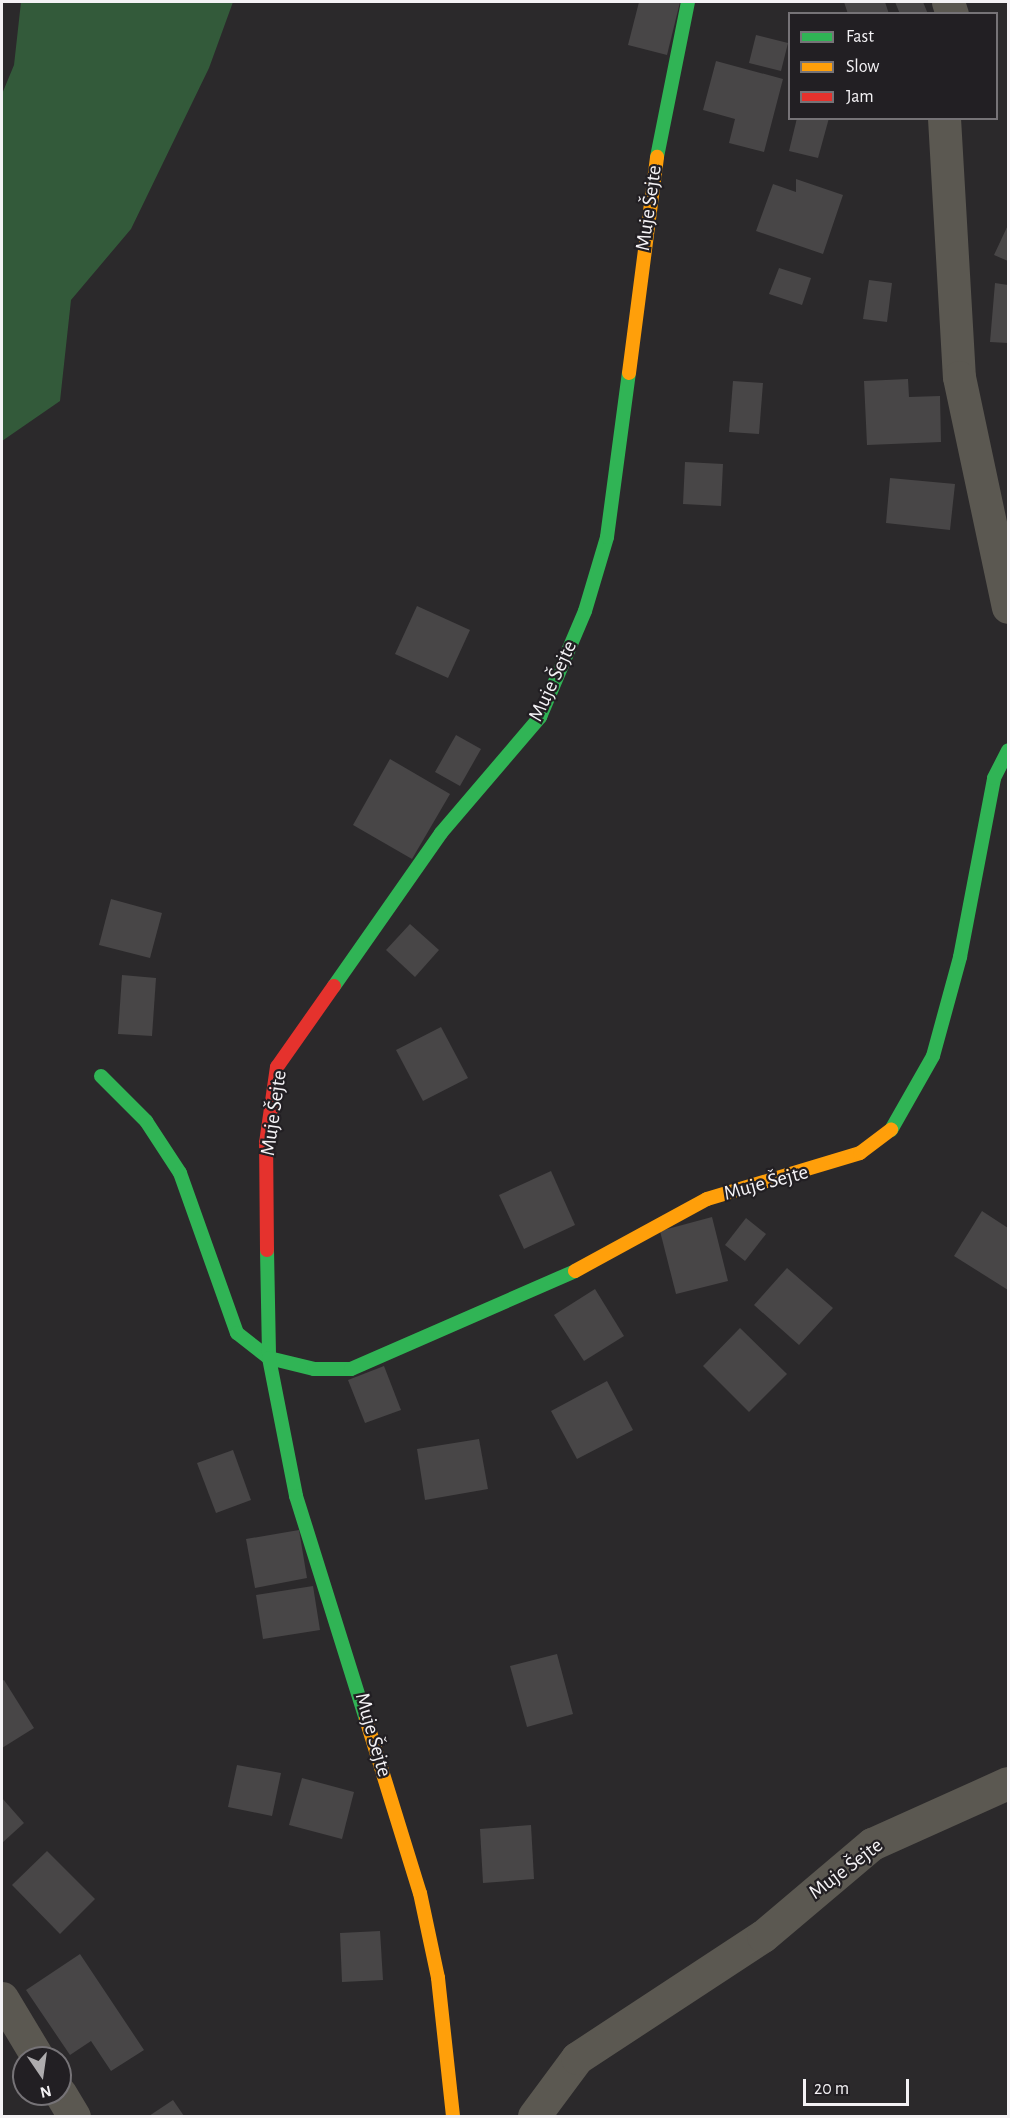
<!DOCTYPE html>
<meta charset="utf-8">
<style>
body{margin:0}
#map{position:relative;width:1010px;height:2118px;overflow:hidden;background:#2b292b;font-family:"Alegreya Sans",sans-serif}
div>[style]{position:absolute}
.forest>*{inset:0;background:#335a3a}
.building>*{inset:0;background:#484647}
.street>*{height:33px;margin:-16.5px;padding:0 16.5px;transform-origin:16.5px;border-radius:16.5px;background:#5b5851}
.fast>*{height:14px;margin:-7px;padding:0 7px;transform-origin:7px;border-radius:7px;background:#30b455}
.slow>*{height:14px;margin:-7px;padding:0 7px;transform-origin:7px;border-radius:7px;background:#ff9f0a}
.jam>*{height:14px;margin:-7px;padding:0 7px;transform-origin:7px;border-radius:7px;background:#e5322d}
span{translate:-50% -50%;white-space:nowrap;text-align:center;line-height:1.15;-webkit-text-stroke:4.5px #221f23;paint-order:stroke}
.street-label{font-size:21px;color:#f4f2f5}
.frame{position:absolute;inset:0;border:3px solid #f4f2f5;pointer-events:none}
.legend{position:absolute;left:788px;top:12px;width:210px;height:108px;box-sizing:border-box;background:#221f23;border:2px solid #767377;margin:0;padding:8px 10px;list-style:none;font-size:18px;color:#f4f2f5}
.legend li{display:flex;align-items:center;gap:12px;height:30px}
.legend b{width:30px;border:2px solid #767377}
.north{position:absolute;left:12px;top:2046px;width:60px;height:60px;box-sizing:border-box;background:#221f23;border:2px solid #767377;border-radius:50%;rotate:167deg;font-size:16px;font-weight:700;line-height:24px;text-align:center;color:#f4f2f5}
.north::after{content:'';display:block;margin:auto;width:21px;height:27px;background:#aeacae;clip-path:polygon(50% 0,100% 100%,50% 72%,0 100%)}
.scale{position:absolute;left:803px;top:2079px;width:106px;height:27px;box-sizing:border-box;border:3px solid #f4f2f5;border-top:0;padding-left:8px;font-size:18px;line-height:21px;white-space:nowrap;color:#f4f2f5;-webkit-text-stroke:4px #221f23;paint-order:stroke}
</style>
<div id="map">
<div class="forest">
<div style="clip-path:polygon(21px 2px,233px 2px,209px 68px,131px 229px,71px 300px,60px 401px,2px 441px,2px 94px,14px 65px)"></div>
</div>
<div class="building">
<div style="clip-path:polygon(639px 2px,680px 2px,667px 55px,628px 45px)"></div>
<div style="clip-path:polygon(844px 2px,885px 2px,889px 14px,848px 14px)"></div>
<div style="clip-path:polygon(895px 2px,923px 2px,928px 14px,900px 14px)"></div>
<div style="clip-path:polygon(756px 35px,788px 43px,781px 71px,749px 63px)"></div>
<div style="clip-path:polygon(716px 61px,783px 79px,764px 152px,729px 143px,735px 119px,703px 110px)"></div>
<div style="clip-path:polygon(797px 118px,829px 118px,818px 158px,789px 151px)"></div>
<div style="clip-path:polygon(796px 179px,843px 195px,823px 254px,756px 231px,773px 184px,796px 192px)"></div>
<div style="clip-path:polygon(1008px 225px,1008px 261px,994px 255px)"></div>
<div style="clip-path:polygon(779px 268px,811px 278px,802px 305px,769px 294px)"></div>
<div style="clip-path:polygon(869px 280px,892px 283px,887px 322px,863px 319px)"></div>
<div style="clip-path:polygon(995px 283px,1008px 285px,1008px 343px,990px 342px)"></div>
<div style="clip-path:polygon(908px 379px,909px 397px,940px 396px,941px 442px,867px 445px,864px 381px)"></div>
<div style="clip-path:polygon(733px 381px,763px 383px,759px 434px,729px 432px)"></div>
<div style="clip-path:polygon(685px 462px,723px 464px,721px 506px,683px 504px)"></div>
<div style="clip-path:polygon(890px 478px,955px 484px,950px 530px,886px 523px)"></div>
<div style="clip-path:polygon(417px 606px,470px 630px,448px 678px,395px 654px)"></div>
<div style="clip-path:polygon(456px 735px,481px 749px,460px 786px,435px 772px)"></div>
<div style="clip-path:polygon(390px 759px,450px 794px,412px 859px,353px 825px)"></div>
<div style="clip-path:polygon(111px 899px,162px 913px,150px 958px,99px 945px)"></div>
<div style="clip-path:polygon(410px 924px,439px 950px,415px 977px,386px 950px)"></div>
<div style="clip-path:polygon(122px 975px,156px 978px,152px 1036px,118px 1034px)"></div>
<div style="clip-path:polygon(441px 1027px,468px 1078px,423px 1101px,396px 1050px)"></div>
<div style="clip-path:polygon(551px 1171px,575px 1225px,524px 1249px,499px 1195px)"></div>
<div style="clip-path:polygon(982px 1211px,1008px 1228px,1008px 1290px,954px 1256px)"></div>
<div style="clip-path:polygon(712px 1217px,728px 1281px,676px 1294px,660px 1231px)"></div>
<div style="clip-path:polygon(746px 1218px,766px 1234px,745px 1261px,725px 1245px)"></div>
<div style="clip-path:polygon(787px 1268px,833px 1308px,799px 1345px,754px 1305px)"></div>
<div style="clip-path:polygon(595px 1289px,624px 1336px,584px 1361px,554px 1315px)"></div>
<div style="clip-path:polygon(740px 1328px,787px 1374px,749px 1412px,703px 1366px)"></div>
<div style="clip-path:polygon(384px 1366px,401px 1410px,365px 1423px,348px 1380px)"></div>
<div style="clip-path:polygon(607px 1381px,633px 1430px,577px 1459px,551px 1411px)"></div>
<div style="clip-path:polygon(479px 1439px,488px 1489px,425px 1500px,417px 1449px)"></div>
<div style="clip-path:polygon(233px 1450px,251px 1500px,216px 1513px,197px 1463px)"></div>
<div style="clip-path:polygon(299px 1530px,307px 1578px,255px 1588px,246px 1539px)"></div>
<div style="clip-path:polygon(313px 1586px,320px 1630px,263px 1639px,256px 1595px)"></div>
<div style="clip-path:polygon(557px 1654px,573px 1714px,527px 1727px,510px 1666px)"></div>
<div style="clip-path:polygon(4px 1680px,34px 1728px,2px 1748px,2px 1681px)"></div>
<div style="clip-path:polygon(237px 1765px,281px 1773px,272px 1816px,228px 1807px)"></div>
<div style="clip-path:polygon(302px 1778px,354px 1792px,342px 1839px,289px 1825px)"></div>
<div style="clip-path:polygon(2px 1798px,24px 1823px,2px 1843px)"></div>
<div style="clip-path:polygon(531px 1825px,534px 1879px,483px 1883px,480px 1829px)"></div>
<div style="clip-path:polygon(47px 1851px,95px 1899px,60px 1934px,12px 1885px)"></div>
<div style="clip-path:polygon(380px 1931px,383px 1980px,342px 1982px,340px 1933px)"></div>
<div style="clip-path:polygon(80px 1954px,144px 2050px,111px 2071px,91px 2041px,70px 2055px,26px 1990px)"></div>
<div style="clip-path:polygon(173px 2100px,184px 2116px,149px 2116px)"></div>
</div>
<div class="street">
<div style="left:948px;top:2px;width:13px;rotate:72deg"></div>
<div style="left:944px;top:118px;width:259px;rotate:86.7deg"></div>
<div style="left:959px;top:377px;width:235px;rotate:78deg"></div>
<div style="left:2px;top:1998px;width:70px;rotate:59deg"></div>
<div style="left:60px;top:2093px;width:27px;rotate:59deg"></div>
<div style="left:534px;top:2116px;width:72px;rotate:-53.4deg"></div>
<div style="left:577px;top:2058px;width:222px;rotate:-33.3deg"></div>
<div style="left:763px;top:1936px;width:143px;rotate:-40.2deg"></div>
<div style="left:872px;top:1844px;width:149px;rotate:-24.2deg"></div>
</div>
<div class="fast">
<div style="left:657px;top:157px;width:158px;rotate:-78.7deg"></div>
<div style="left:334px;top:986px;width:187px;rotate:-55deg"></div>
<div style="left:441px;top:833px;width:153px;rotate:-49.5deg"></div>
<div style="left:540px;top:717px;width:115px;rotate:-67deg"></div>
<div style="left:585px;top:611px;width:77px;rotate:-73.4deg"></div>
<div style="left:607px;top:537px;width:165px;rotate:-82.4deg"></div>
<div style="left:101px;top:1076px;width:64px;rotate:45deg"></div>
<div style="left:146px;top:1121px;width:62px;rotate:56.8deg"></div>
<div style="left:180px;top:1173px;width:170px;rotate:70.4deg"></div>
<div style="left:237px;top:1333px;width:41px;rotate:38deg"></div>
<div style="left:269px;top:1358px;width:46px;rotate:13.7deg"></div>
<div style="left:314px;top:1369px;width:37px"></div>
<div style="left:351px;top:1369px;width:244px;rotate:-23.6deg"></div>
<div style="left:891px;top:1130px;width:85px;rotate:-60.4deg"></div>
<div style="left:933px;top:1056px;width:103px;rotate:-74.7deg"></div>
<div style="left:960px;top:957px;width:182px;rotate:-79.2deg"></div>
<div style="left:994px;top:778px;width:31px;rotate:-63deg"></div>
<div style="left:267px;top:1250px;width:108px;rotate:88.9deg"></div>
<div style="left:269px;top:1358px;width:141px;rotate:78.9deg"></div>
<div style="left:296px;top:1496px;width:234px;rotate:72.6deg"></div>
</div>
<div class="slow">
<div style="left:629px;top:373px;width:218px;rotate:-82.6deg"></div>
<div style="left:575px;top:1271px;width:150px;rotate:-28.6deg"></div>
<div style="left:707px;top:1199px;width:160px;rotate:-16.7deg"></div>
<div style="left:860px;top:1153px;width:39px;rotate:-37deg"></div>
<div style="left:366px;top:1719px;width:182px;rotate:72.8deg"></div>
<div style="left:420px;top:1893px;width:87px;rotate:78deg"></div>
<div style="left:438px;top:1978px;width:139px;rotate:83.8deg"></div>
</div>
<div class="jam">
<div style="left:267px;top:1250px;width:107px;rotate:-90.5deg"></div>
<div style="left:266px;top:1143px;width:77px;rotate:-81.8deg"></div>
<div style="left:277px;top:1067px;width:99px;rotate:-54.9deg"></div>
</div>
<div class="street-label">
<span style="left:649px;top:208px;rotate:-82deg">Muje Šejte</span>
<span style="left:553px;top:681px;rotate:-65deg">Muje Šejte</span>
<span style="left:274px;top:1113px;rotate:-82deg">Muje Šejte</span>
<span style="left:766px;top:1183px;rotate:-15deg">Muje Šejte</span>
<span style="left:373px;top:1735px;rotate:74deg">Muje Šejte</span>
<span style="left:846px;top:1869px;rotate:-37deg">Muje Šejte</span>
</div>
<div class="frame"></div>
<ul class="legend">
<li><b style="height:8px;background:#30b455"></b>Fast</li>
<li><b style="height:8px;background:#ff9f0a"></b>Slow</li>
<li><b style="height:8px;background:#e5322d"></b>Jam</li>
</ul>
<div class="north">N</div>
<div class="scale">20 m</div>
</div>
